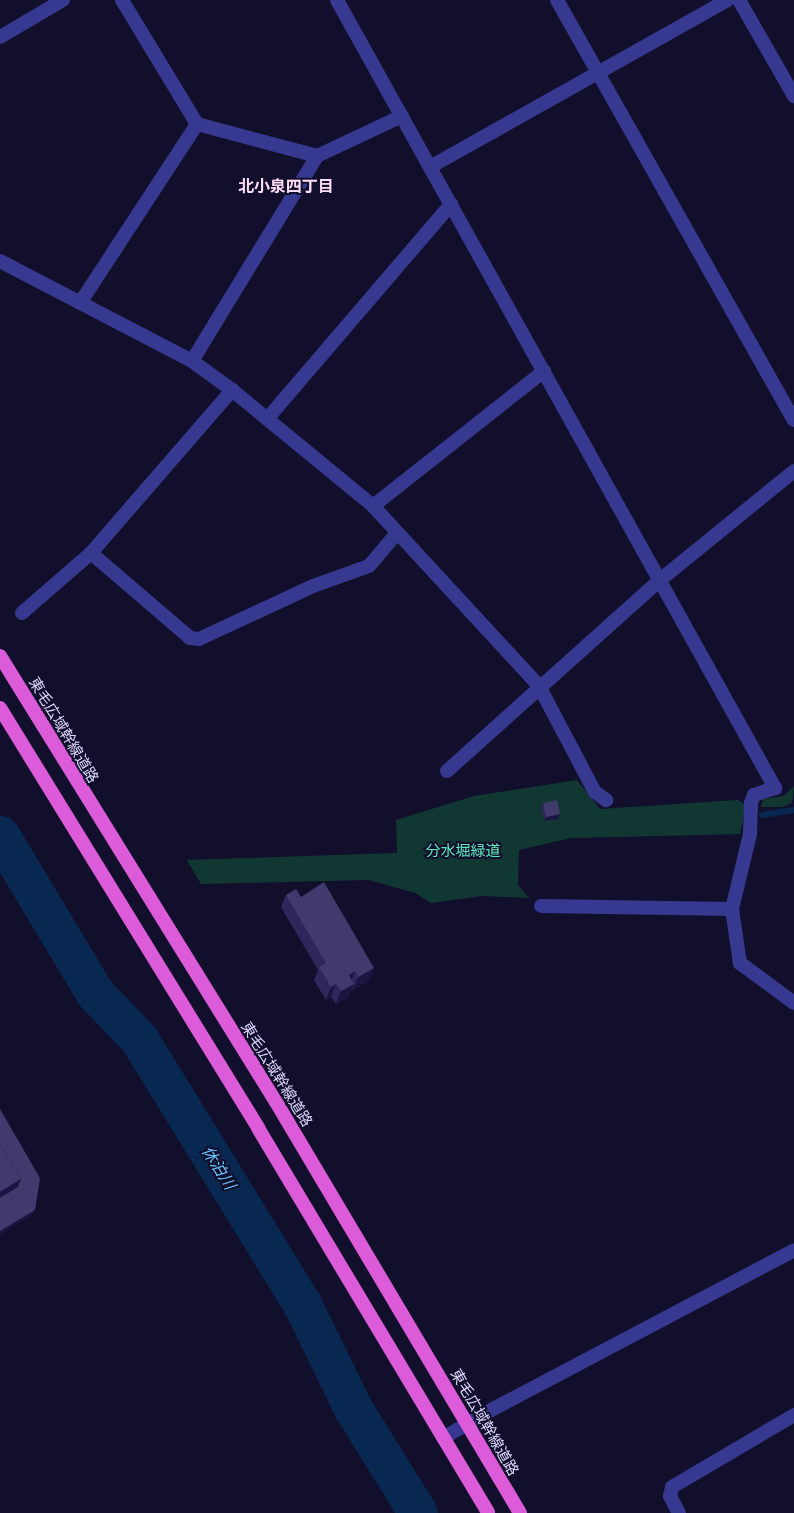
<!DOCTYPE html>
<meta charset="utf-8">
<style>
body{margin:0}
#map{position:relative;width:794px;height:1513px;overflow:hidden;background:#120f2c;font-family:Poppins,"Noto Sans JP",sans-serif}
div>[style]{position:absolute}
.green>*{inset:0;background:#113733}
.stream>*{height:6px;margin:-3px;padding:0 3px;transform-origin:3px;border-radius:3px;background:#082852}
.river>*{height:39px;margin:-19.5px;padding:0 19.5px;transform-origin:19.5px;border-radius:19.5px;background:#082852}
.minor>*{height:14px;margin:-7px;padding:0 7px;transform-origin:7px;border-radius:7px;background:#36398f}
.tertiary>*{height:14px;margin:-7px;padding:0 7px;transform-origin:7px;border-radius:7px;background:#36398f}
.trunk>*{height:14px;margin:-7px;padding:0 7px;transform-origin:7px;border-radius:7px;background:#dc5bd9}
.wall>*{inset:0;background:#2d275b}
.shaded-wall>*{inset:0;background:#1a1541}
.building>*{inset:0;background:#403a6d}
span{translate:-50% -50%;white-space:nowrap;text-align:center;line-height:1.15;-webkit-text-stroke:4px #120f2c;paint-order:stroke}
.street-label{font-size:15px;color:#dcdaff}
.park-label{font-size:15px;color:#5aebbc}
.neighbourhood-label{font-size:16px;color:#ffdcf5;font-weight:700}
.water-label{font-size:16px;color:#68c4ff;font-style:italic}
</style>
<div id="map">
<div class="green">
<div style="clip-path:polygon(577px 780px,600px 809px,738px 800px,744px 804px,745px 811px,740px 834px,571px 838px,519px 850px,518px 885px,529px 898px,482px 896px,431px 903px,415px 893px,369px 880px,201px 884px,187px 860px,397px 853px,396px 820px,474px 796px)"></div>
<div style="clip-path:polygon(794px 786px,792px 803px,783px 807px,761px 807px,763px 799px,784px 796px)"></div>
</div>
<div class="stream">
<div style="left:762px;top:815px;width:32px;rotate:-9deg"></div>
</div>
<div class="river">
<div style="left:0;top:835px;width:184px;rotate:59deg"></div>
<div style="left:95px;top:993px;width:64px;rotate:46.3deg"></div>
<div style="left:139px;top:1039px;width:311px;rotate:58.4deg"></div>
<div style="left:302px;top:1304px;width:118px;rotate:63.9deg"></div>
<div style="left:354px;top:1410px;width:121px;rotate:58.1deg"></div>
</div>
<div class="minor">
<div style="left:337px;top:0;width:902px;rotate:60.93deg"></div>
<div style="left:775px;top:788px;width:22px;rotate:162deg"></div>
<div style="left:754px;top:795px;width:9px;rotate:111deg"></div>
<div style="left:751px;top:803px;width:31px;rotate:92deg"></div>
<div style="left:750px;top:834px;width:77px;rotate:103.5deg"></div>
<div style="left:732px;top:909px;width:55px;rotate:81.6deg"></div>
<div style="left:740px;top:963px;width:67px;rotate:36.5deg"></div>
<div style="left:739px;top:0;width:111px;rotate:60.2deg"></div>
<div style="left:0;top:37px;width:73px;rotate:-30.4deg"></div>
<div style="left:197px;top:124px;width:124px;rotate:14.9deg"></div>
<div style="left:317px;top:156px;width:94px;rotate:-25.2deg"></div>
<div style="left:430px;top:167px;width:341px;rotate:-29.3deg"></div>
<div style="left:0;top:261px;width:216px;rotate:27.5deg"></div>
<div style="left:192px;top:361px;width:49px;rotate:35.9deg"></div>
<div style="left:232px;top:390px;width:183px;rotate:39.4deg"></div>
<div style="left:373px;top:506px;width:245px;rotate:47.3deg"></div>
<div style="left:539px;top:686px;width:120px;rotate:62.2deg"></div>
<div style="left:595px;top:792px;width:14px;rotate:36deg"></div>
<div style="left:80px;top:303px;width:214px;rotate:-56.8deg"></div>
<div style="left:197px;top:124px;width:145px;rotate:-121.2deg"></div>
<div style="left:192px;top:361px;width:240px;rotate:-58.6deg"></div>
<div style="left:267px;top:419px;width:283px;rotate:-49.4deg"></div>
<div style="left:373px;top:506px;width:218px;rotate:-38.3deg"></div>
<div style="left:91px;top:553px;width:130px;rotate:40.6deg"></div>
<div style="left:190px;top:638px;width:9px;rotate:6deg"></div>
<div style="left:199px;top:639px;width:126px;rotate:-24.9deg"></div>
<div style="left:313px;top:586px;width:59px;rotate:-19.7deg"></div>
<div style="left:369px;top:566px;width:42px;rotate:-49.8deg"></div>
<div style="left:22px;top:613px;width:91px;rotate:-41deg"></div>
<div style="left:91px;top:553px;width:216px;rotate:-49.1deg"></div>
<div style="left:447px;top:771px;width:286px;rotate:-41.9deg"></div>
<div style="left:660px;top:580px;width:173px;rotate:-39.1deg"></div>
<div style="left:541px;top:906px;width:191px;rotate:0.9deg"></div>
<div style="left:679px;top:1513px;width:19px;rotate:-118deg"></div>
<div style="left:670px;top:1496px;width:9px;rotate:-77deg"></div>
<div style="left:672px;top:1487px;width:142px;rotate:-30.5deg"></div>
</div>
<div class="tertiary">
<div style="left:557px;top:0;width:482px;rotate:60.6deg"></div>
<div style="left:443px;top:1438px;width:58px;rotate:-30.1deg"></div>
<div style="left:493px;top:1409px;width:340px;rotate:-27.8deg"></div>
</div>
<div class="trunk">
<div style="left:0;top:656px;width:524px;rotate:58.25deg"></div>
<div style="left:276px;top:1102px;width:478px;rotate:59.3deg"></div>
<div style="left:0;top:708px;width:493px;rotate:58.4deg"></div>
<div style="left:258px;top:1128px;width:448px;rotate:59.1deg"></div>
</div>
<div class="wall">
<div style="clip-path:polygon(543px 803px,558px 819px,544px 821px,541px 807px)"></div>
<div style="clip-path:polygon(286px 895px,301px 897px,374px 968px,370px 980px,353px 990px,352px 988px,349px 997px,336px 1004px,331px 997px,326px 1000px,314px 980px,318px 970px,281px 907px)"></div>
</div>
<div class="shaded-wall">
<div style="clip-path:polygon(560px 814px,558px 819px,544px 821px,546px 817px)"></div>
<div style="clip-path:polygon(374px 968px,370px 980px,353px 990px,358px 977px)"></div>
<div style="clip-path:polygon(355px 971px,350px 984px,349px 975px)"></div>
<div style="clip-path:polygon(336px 984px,331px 997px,326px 1000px,331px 987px)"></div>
<div style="clip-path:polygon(354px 984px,349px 997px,336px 1004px,341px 991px)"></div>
<div style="clip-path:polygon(21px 1179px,17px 1192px,0 1202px,0 1192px)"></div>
<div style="clip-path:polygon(35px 1210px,33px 1214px,0 1235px,0 1231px)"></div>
</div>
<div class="building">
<div style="clip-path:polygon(557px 800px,560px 814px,546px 817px,543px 803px)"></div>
<div style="clip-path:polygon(324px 882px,374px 968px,358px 977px,355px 971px,349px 975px,354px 984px,341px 991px,336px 984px,331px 987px,319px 967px,326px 963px,286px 895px,296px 889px,301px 897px)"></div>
<div style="clip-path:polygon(0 1109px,40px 1178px,35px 1210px,0 1231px,0 1198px,18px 1187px,21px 1179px,0 1143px)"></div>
<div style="clip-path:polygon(0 1143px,21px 1179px,0 1192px)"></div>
</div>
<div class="street-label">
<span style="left:64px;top:730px;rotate:59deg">東毛広域幹線道路</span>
<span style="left:277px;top:1074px;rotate:58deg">東毛広域幹線道路</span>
<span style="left:485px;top:1422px;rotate:60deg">東毛広域幹線道路</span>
</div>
<div class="park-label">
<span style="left:463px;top:851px">分水堀緑道</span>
</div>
<div class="neighbourhood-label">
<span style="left:286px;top:187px">北小泉四丁目</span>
</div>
<div class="water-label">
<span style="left:218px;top:1168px;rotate:58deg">休泊川</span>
</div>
</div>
